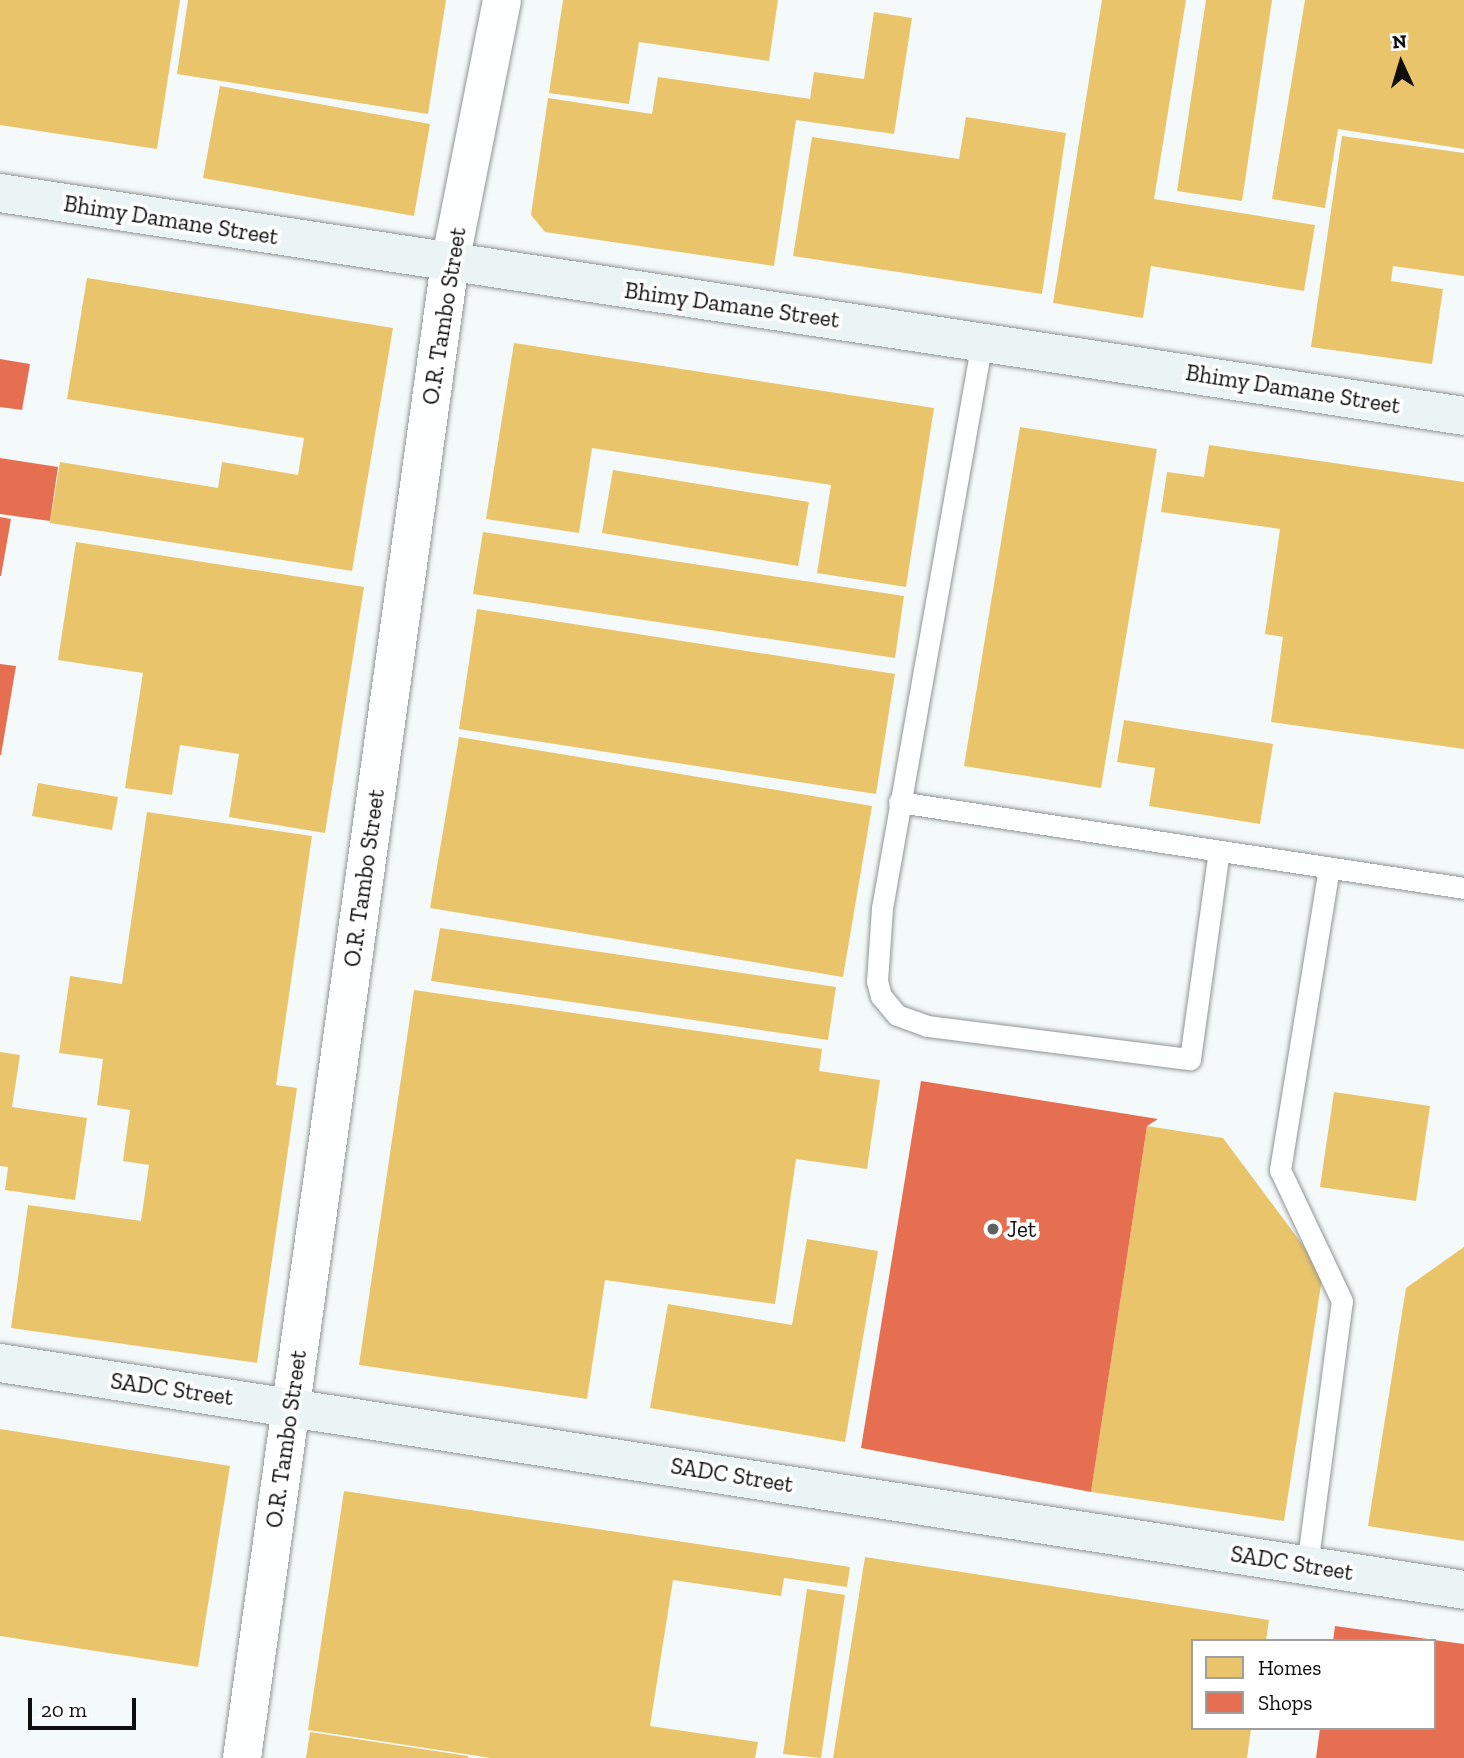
<!DOCTYPE html>
<style>
body{margin:0}
#map{position:relative;width:1464px;height:1758px;overflow:hidden;background:#f4fafa;font-family:"Zilla Slab",serif}
div>[style]{position:absolute}
.homes>*{inset:0;background:#e9c46a}
.shops>*{inset:0;background:#e76f51}
.roads{filter:drop-shadow(0 0 2px #929494) drop-shadow(0 0 2px #929494)}
.service>*{height:21px;margin:-10.5px;padding:0 10.5px;transform-origin:10.5px;border-radius:10.5px;background:#fdfefe}
.minor>*{height:38px;margin:-19px;padding:0 19px;transform-origin:19px;border-radius:19px;background:#fdfefe}
.secondary>*{height:38px;margin:-19px;padding:0 19px;transform-origin:19px;border-radius:19px;background:#ebf4f4}
.dots>*{width:19px;height:19px;translate:-50% -50%;box-sizing:border-box;border:4px solid #fff;border-radius:50%}
span{translate:-50% -50%;white-space:nowrap;text-align:center;line-height:1.15;-webkit-text-stroke:7px #fff;paint-order:stroke}
.street-label{font-size:23px;color:#0e0e0e}
.poi-label{font-size:23px;color:#0e0e0e}
.left{translate:0 -50%;text-align:left}
.legend{position:absolute;left:1191px;top:1639px;width:245px;height:91px;box-sizing:border-box;background:#fff;border:2px solid #9f9f9f;margin:0;padding:9px 12px;list-style:none;font-size:21px;color:#0e0e0e}
.legend li{display:flex;align-items:center;gap:14px;height:35px}
.legend b{width:35px;border:2px solid #9f9f9f}
.north{position:absolute;left:1366px;top:28px;width:70px;height:70px;-webkit-text-stroke:5px #fff;paint-order:stroke;rotate:356deg;font-size:19px;font-weight:700;line-height:28px;text-align:center;color:#0e0e0e}
.north::after{content:'';display:block;margin:auto;width:24px;height:32px;background:#0e0e0e;clip-path:polygon(50% 0,100% 100%,50% 72%,0 100%)}
.scale{position:absolute;left:28px;top:1698px;width:108px;height:32px;box-sizing:border-box;border:4px solid #0e0e0e;border-top:0;padding-left:9px;font-size:21px;line-height:24px;white-space:nowrap;color:#0e0e0e;-webkit-text-stroke:5px #fff;paint-order:stroke}
</style>
<div id="map">
<div class="homes">
<div style="clip-path:polygon(0 0,180px 0,157px 149px,0 125px)"></div>
<div style="clip-path:polygon(188px 0,446px 0,428px 114px,177px 74px)"></div>
<div style="clip-path:polygon(563px 0,778px 0,769px 61px,639px 42px,629px 104px,549px 93px)"></div>
<div style="clip-path:polygon(1102px 0,1186px 0,1154px 199px,1315px 225px,1304px 291px,1151px 266px,1143px 318px,1053px 303px)"></div>
<div style="clip-path:polygon(1206px 0,1272px 0,1242px 201px,1177px 191px)"></div>
<div style="clip-path:polygon(1305px 0,1464px 0,1464px 149px,1338px 129px,1325px 208px,1272px 199px)"></div>
<div style="clip-path:polygon(874px 12px,912px 18px,894px 134px,796px 120px,774px 266px,545px 232px,531px 215px,548px 98px,652px 114px,658px 77px,810px 99px,814px 72px,864px 79px)"></div>
<div style="clip-path:polygon(220px 86px,430px 124px,414px 216px,203px 178px)"></div>
<div style="clip-path:polygon(966px 117px,1066px 133px,1042px 294px,793px 256px,812px 137px,959px 159px)"></div>
<div style="clip-path:polygon(1342px 136px,1464px 153px,1464px 276px,1393px 266px,1391px 281px,1443px 289px,1432px 364px,1311px 347px)"></div>
<div style="clip-path:polygon(87px 278px,393px 328px,352px 571px,50px 523px,60px 462px,218px 488px,222px 462px,298px 475px,304px 438px,67px 399px)"></div>
<div style="clip-path:polygon(514px 343px,934px 408px,906px 587px,817px 573px,831px 485px,592px 448px,579px 533px,486px 519px)"></div>
<div style="clip-path:polygon(1020px 427px,1157px 449px,1101px 788px,964px 766px)"></div>
<div style="clip-path:polygon(1209px 445px,1464px 482px,1464px 749px,1271px 722px,1283px 637px,1265px 634px,1280px 529px,1161px 512px,1167px 472px,1204px 477px)"></div>
<div style="clip-path:polygon(613px 470px,809px 502px,798px 566px,602px 533px)"></div>
<div style="clip-path:polygon(483px 532px,904px 596px,895px 658px,473px 594px)"></div>
<div style="clip-path:polygon(76px 542px,364px 587px,325px 833px,229px 817px,239px 754px,180px 745px,172px 795px,125px 788px,143px 673px,58px 660px)"></div>
<div style="clip-path:polygon(477px 609px,895px 674px,876px 794px,459px 729px)"></div>
<div style="clip-path:polygon(1124px 720px,1273px 744px,1260px 824px,1149px 806px,1155px 768px,1117px 762px)"></div>
<div style="clip-path:polygon(459px 737px,872px 806px,843px 977px,430px 908px)"></div>
<div style="clip-path:polygon(38px 783px,118px 797px,112px 830px,32px 816px)"></div>
<div style="clip-path:polygon(147px 812px,312px 836px,276px 1085px,297px 1088px,257px 1363px,11px 1328px,28px 1205px,141px 1221px,149px 1165px,123px 1161px,130px 1110px,97px 1105px,103px 1059px,59px 1053px,70px 976px,122px 984px)"></div>
<div style="clip-path:polygon(440px 928px,836px 987px,828px 1040px,431px 981px)"></div>
<div style="clip-path:polygon(414px 990px,822px 1049px,819px 1071px,880px 1080px,867px 1169px,796px 1159px,775px 1304px,605px 1280px,587px 1399px,359px 1365px)"></div>
<div style="clip-path:polygon(0 1052px,20px 1055px,12px 1107px,87px 1118px,75px 1200px,5px 1190px,8px 1167px,0 1166px)"></div>
<div style="clip-path:polygon(1334px 1092px,1430px 1106px,1416px 1201px,1320px 1187px)"></div>
<div style="clip-path:polygon(1147px 1126px,1223px 1138px,1323px 1272px,1284px 1521px,1091px 1492px)"></div>
<div style="clip-path:polygon(807px 1239px,878px 1251px,845px 1442px,650px 1408px,668px 1304px,792px 1325px)"></div>
<div style="clip-path:polygon(1464px 1247px,1464px 1541px,1368px 1526px,1406px 1288px)"></div>
<div style="clip-path:polygon(0 1429px,230px 1466px,198px 1667px,0 1636px)"></div>
<div style="clip-path:polygon(344px 1491px,850px 1567px,847px 1587px,784px 1578px,781px 1596px,673px 1580px,650px 1726px,758px 1742px,755px 1758px,491px 1758px,308px 1730px)"></div>
<div style="clip-path:polygon(865px 1557px,1269px 1620px,1266px 1641px,1193px 1641px,1193px 1728px,1251px 1728px,1247px 1758px,833px 1758px)"></div>
<div style="clip-path:polygon(807px 1589px,845px 1595px,821px 1758px,783px 1754px)"></div>
<div style="clip-path:polygon(310px 1732px,468px 1756px,468px 1758px,306px 1758px)"></div>
</div>
<div class="shops">
<div style="clip-path:polygon(0 359px,30px 364px,22px 410px,0 407px)"></div>
<div style="clip-path:polygon(0 458px,58px 467px,50px 521px,0 514px)"></div>
<div style="clip-path:polygon(0 517px,11px 519px,1px 576px,0 576px)"></div>
<div style="clip-path:polygon(0 664px,16px 666px,1px 755px,0 755px)"></div>
<div style="clip-path:polygon(921px 1081px,1158px 1119px,1147px 1126px,1091px 1492px,861px 1448px)"></div>
<div style="clip-path:polygon(1335px 1626px,1428px 1639px,1428px 1641px,1333px 1641px)"></div>
<div style="clip-path:polygon(1434px 1640px,1464px 1644px,1464px 1758px,1316px 1758px,1320px 1728px,1434px 1728px)"></div>
</div>
<div class="roads">
<div class="service">
<div style="left:982px;top:341px;width:576px;rotate:100deg"></div>
<div style="left:882px;top:908px;width:73px;rotate:93.9deg"></div>
<div style="left:877px;top:981px;width:16px;rotate:75deg"></div>
<div style="left:881px;top:996px;width:25px;rotate:50deg"></div>
<div style="left:897px;top:1015px;width:32px;rotate:20deg"></div>
<div style="left:927px;top:1026px;width:265px;rotate:7.2deg"></div>
<div style="left:1190px;top:1059px;width:210px;rotate:-82.1deg"></div>
<div style="left:899px;top:802px;width:572px;rotate:8.65deg"></div>
<div style="left:1307px;top:1566px;width:267px;rotate:-82.5deg"></div>
<div style="left:1342px;top:1301px;width:145px;rotate:-115.3deg"></div>
<div style="left:1280px;top:1170px;width:306px;rotate:-80.8deg"></div>
</div>
<div class="minor">
<div style="left:242px;top:1758px;width:1509px;rotate:-82.08deg"></div>
<div style="left:450px;top:263px;width:268px;rotate:-78.8deg"></div>
</div>
<div class="secondary">
<div style="left:0;top:193px;width:1481px;rotate:8.66deg"></div>
<div style="left:0;top:1363px;width:1481px;rotate:8.81deg"></div>
</div>
</div>
<div class="dots">
<div style="left:993px;top:1229px;background:#5e6161"></div>
</div>
<div class="street-label">
<span style="left:171px;top:220px;rotate:9deg">Bhimy Damane Street</span>
<span style="left:732px;top:305px;rotate:8deg">Bhimy Damane Street</span>
<span style="left:444px;top:316px;rotate:-81deg">O.R. Tambo Street</span>
<span style="left:1293px;top:389px;rotate:9deg">Bhimy Damane Street</span>
<span style="left:364px;top:878px;rotate:-82deg">O.R. Tambo Street</span>
<span style="left:172px;top:1389px;rotate:8deg">SADC Street</span>
<span style="left:286px;top:1439px;rotate:-82deg">O.R. Tambo Street</span>
<span style="left:732px;top:1475px;rotate:9deg">SADC Street</span>
<span style="left:1292px;top:1563px;rotate:9deg">SADC Street</span>
</div>
<div class="poi-label">
<span class="left" style="left:1007px;top:1229px">Jet</span>
</div>
<ul class="legend">
<li><b style="height:19px;background:#e9c46a"></b>Homes</li>
<li><b style="height:19px;background:#e76f51"></b>Shops</li>
</ul>
<div class="north">N</div>
<div class="scale">20 m</div>
</div>
